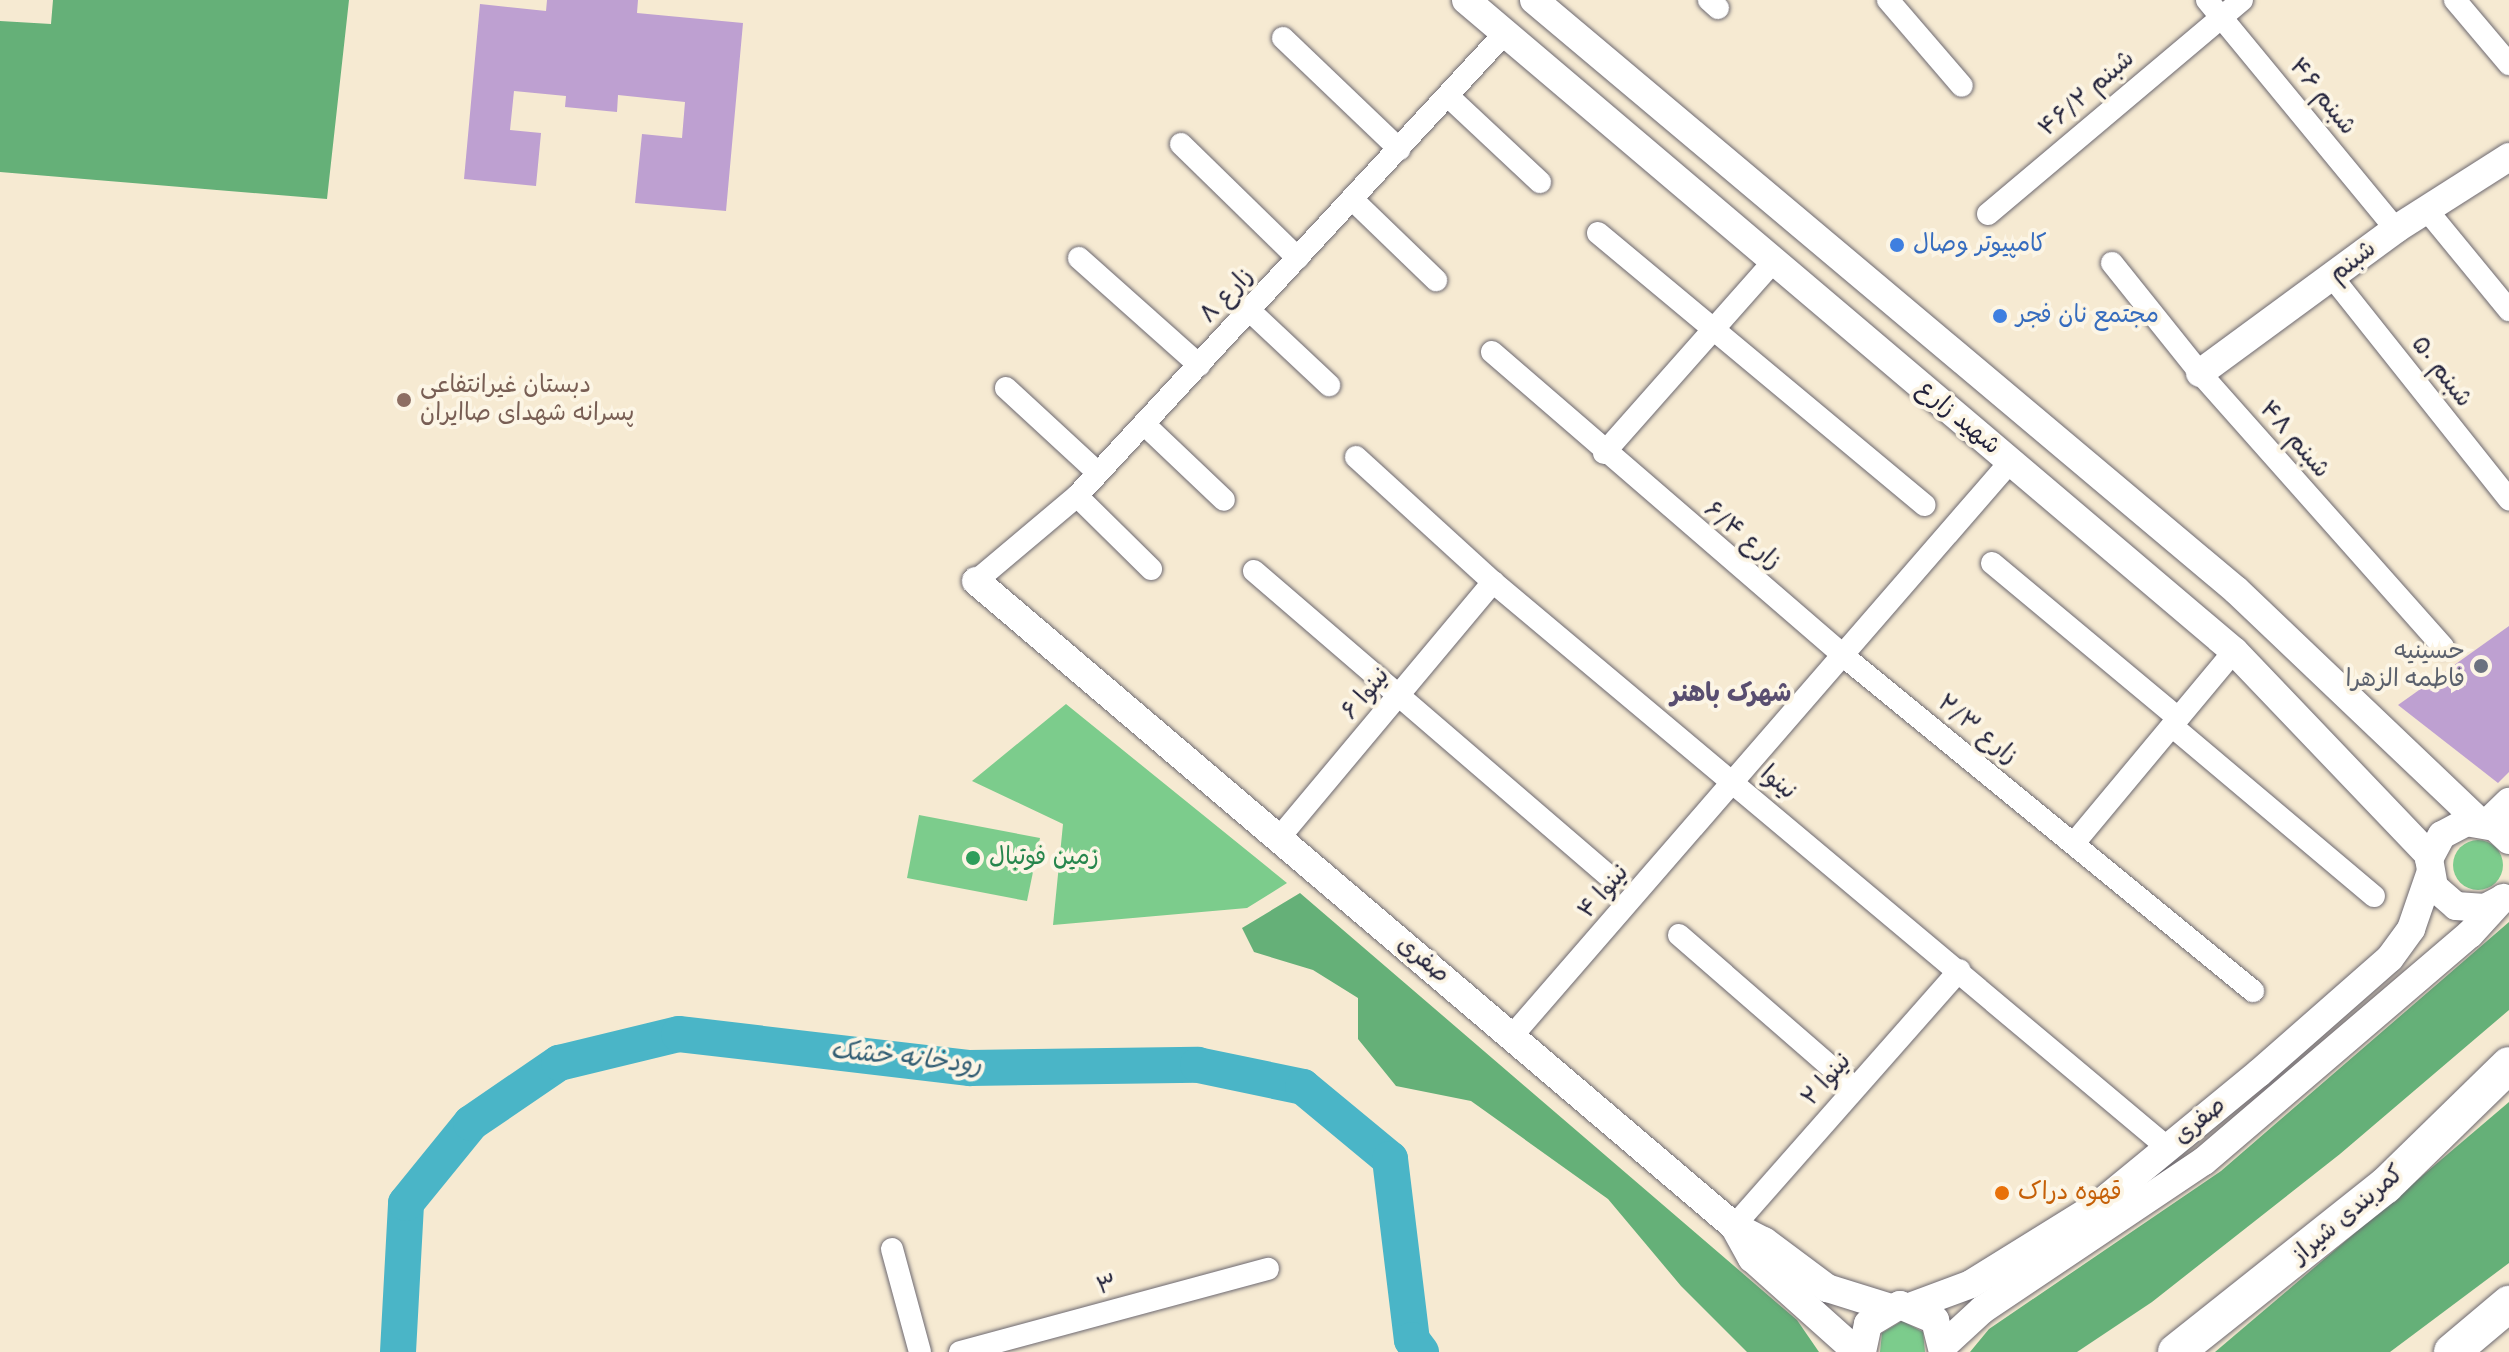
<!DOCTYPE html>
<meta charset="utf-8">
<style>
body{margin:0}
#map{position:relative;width:2509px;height:1352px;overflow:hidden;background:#f6ead2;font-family:Mynerve,"Playpen Sans Arabic",sans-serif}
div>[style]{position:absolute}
.green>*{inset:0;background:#7ccc8c}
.round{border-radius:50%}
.forest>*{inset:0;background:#65b078}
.river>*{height:36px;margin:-18px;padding:0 18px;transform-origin:18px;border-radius:18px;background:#4ab5c7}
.building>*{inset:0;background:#bea0d1}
.roads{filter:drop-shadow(0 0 2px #6c6870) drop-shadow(0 0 2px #6c6870)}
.minor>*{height:22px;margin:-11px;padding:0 11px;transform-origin:11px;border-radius:11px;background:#fff}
.tertiary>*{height:28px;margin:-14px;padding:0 14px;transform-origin:14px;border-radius:14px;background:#fff}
.trunk>*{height:36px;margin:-18px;padding:0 18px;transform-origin:18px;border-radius:18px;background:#fff}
.dots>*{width:22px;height:22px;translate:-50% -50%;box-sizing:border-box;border:4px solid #fcf5e5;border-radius:50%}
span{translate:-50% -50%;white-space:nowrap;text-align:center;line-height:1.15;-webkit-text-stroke:8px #fcf5e5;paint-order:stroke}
.street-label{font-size:24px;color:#22223b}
.shop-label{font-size:24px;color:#366cbe}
.left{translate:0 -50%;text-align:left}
.education-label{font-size:24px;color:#785e54}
.worship-label{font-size:24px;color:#5b616d}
.right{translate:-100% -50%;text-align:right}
.leisure-label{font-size:24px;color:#27864d}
.food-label{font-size:24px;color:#c56008}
.neighbourhood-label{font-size:26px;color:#594e70;font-weight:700}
.water-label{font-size:26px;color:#325d73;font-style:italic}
</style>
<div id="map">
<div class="green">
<div style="clip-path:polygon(1066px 704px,1287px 883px,1247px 908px,1053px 925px,1063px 824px,972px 781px)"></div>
<div style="clip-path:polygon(919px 815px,1040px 838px,1027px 901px,907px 878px)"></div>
<div class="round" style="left:2453px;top:840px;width:50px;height:50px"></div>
<div style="clip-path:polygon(1902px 1321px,1923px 1332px,1925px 1352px,1880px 1352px,1882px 1333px)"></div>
</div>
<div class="forest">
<div style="clip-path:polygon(53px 0,349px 0,327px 199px,0 172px,0 21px,51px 24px)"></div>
<div style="clip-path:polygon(1300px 893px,1797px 1320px,1819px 1352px,1747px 1352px,1681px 1286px,1608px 1199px,1471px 1101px,1396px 1086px,1358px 1039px,1358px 998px,1313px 970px,1254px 952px,1242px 928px)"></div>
<div style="clip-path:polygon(2509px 922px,2509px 1010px,2340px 1154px,2152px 1302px,2077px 1352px,1970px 1352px,1989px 1329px,2221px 1171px)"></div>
<div style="clip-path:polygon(2509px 1102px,2509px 1263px,2390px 1352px,2215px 1352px)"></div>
</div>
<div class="river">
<div style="left:398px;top:1352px;width:149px;rotate:-86.9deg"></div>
<div style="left:406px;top:1203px;width:103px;rotate:-50.9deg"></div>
<div style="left:471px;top:1123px;width:107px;rotate:-34.3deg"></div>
<div style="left:559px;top:1063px;width:123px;rotate:-13.6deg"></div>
<div style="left:679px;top:1034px;width:293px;rotate:6.7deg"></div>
<div style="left:970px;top:1068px;width:228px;rotate:-0.8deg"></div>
<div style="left:1198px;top:1065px;width:107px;rotate:11.8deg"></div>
<div style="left:1303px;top:1087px;width:113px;rotate:39.6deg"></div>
<div style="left:1390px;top:1159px;width:182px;rotate:83.1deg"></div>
<div style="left:1412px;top:1340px;width:15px;rotate:53deg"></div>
</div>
<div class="building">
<div style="clip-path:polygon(547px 0,638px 0,637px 13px,743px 23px,726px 211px,635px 203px,642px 134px,682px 138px,685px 102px,618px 95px,617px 112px,565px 107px,566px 96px,514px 91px,510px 130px,541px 133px,536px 186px,464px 179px,480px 4px,546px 11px)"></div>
<div style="clip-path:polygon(2509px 626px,2509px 772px,2498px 783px,2398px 705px)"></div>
</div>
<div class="roads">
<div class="minor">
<div style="left:1709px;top:0;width:12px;rotate:42deg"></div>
<div style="left:1888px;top:0;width:113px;rotate:49.3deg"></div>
<div style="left:2207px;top:0;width:297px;rotate:50.5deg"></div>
<div style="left:2455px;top:0;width:84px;rotate:49.8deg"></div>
<div style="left:1283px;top:38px;width:161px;rotate:43.7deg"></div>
<div style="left:1448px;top:96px;width:126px;rotate:43.1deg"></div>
<div style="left:1181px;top:144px;width:163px;rotate:44.3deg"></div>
<div style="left:1352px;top:199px;width:117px;rotate:44deg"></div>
<div style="left:2426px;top:209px;width:131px;rotate:50.6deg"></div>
<div style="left:1988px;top:214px;width:332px;rotate:-40.1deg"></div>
<div style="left:1598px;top:233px;width:425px;rotate:39.8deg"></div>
<div style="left:1079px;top:258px;width:161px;rotate:41.7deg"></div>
<div style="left:2112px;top:263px;width:141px;rotate:51.3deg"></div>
<div style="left:2200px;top:373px;width:366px;rotate:48.4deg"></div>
<div style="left:2333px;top:278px;width:283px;rotate:51.5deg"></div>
<div style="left:1249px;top:310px;width:110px;rotate:43.2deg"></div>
<div style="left:1492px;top:352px;width:468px;rotate:40.8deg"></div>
<div style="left:1846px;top:658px;width:526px;rotate:39.29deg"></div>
<div style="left:1006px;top:388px;width:125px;rotate:42.7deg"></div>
<div style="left:1144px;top:424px;width:110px;rotate:43.5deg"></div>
<div style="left:1604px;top:453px;width:254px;rotate:-48.5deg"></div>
<div style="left:1356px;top:457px;width:185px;rotate:42.4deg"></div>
<div style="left:1493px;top:582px;width:881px;rotate:39.98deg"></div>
<div style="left:1077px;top:496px;width:104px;rotate:44.6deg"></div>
<div style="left:1992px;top:563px;width:242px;rotate:39.8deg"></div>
<div style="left:1254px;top:571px;width:466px;rotate:40.7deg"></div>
<div style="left:976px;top:581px;width:132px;rotate:-40.1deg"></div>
<div style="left:1077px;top:496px;width:631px;rotate:-47.25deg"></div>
<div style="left:2172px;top:726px;width:264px;rotate:40.1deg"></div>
<div style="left:1279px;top:838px;width:334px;rotate:-50.1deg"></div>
<div style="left:2075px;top:842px;width:249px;rotate:-50.2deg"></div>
<div style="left:1679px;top:935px;width:233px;rotate:41deg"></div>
<div style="left:1512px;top:1036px;width:761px;rotate:-49.05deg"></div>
<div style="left:1734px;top:1226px;width:341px;rotate:-48.6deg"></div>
<div style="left:892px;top:1249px;width:107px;rotate:74.8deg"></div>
<div style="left:960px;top:1352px;width:319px;rotate:-15.1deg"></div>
</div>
<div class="tertiary">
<div style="left:1466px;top:0;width:1007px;rotate:40.29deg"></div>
<div style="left:2234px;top:651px;width:284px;rotate:46.3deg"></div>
<div style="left:1534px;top:0;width:917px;rotate:40.05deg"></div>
<div style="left:2236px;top:590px;width:337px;rotate:43.6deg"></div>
<div style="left:2200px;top:373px;width:243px;rotate:-36.3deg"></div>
<div style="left:2396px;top:229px;width:134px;rotate:-32.5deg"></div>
<div style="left:976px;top:581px;width:995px;rotate:40.4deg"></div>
<div style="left:1734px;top:1226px;width:34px;rotate:27deg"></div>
<div style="left:1764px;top:1241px;width:79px;rotate:36.7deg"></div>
<div style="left:1827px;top:1288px;width:64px;rotate:17.3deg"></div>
<div style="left:2486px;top:824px;width:32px;rotate:-44deg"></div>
<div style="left:2502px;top:899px;width:19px;rotate:152deg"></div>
<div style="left:2485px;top:908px;width:29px;rotate:-176deg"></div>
<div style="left:2456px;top:906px;width:29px;rotate:-139deg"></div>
<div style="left:2434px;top:887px;width:28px;rotate:-100deg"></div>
<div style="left:2429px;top:859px;width:27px;rotate:-62deg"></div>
<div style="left:2442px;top:835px;width:27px;rotate:-28deg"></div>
<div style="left:2466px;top:822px;width:29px;rotate:10deg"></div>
<div style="left:2495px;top:827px;width:19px;rotate:43deg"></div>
<div style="left:1734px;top:1226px;width:37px;rotate:61deg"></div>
<div style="left:1752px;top:1258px;width:141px;rotate:41.8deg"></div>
<div style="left:1912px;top:1306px;width:63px;rotate:-20.4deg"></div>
<div style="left:1971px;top:1284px;width:148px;rotate:-31.8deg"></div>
<div style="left:2097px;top:1206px;width:210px;rotate:-39.4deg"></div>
<div style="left:2259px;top:1073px;width:174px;rotate:-41.3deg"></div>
<div style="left:2390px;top:958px;width:36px;rotate:-54deg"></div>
<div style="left:2411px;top:929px;width:58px;rotate:-70.9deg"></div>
<div style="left:1944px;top:1345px;width:52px;rotate:-42.6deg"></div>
<div style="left:1982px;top:1310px;width:267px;rotate:-33.9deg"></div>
<div style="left:2204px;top:1161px;width:350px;rotate:-40.5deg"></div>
<div style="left:2470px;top:934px;width:49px;rotate:-47.5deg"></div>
<div style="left:1862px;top:1352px;width:29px;rotate:-78deg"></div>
<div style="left:1868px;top:1324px;width:37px;rotate:-31deg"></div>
<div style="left:1900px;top:1305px;width:38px;rotate:23deg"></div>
<div style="left:1935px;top:1320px;width:33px;rotate:76deg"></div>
</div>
<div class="trunk">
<div style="left:2176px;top:1352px;width:267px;rotate:-38.5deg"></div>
<div style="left:2385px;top:1186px;width:173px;rotate:-44.3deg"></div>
<div style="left:2452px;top:1352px;width:75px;rotate:-40.1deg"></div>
</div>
</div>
<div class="dots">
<div style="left:1897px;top:245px;background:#3f7fe0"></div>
<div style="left:2000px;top:316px;background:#3f7fe0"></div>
<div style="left:404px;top:400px;background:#8d6e63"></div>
<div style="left:2481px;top:666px;background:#6b7280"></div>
<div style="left:973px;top:858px;background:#2e9e5b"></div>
<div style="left:2002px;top:1193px;background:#e8710a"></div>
</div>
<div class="street-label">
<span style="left:2087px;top:94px;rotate:-41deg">۴۶/۲ شبنم</span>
<span style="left:2322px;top:97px;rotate:51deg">۴۶ شبنم</span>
<span style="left:2353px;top:262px;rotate:-38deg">شبنم</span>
<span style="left:1227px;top:296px;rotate:-47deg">۸ زارع</span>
<span style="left:2441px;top:372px;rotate:52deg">۵۰ شبنم</span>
<span style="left:1958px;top:418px;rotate:40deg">شهید زارع</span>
<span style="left:2294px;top:440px;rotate:49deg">۴۸ شبنم</span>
<span style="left:1742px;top:536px;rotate:40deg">۶/۴ زارع</span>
<span style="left:1366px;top:694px;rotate:-50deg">۶ نینوا</span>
<span style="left:1977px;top:730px;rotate:39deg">۲/۳ زارع</span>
<span style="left:1778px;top:783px;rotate:40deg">نینوا</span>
<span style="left:1604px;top:892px;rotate:-49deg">۴ نینوا</span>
<span style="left:1423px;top:960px;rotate:40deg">صفری</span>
<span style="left:1827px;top:1080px;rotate:-49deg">۲ نینوا</span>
<span style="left:2200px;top:1121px;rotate:-39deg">صفری</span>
<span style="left:2348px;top:1215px;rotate:-40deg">کمربندی شیراز</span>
<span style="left:1107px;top:1286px;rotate:-15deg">۳</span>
</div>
<div class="shop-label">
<span class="left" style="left:1913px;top:245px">کامپیوتر وصال</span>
<span class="left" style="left:2016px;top:316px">مجتمع نان فجر</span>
</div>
<div class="education-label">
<span class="left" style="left:420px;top:400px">دبستان غیرانتفاعی<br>پسرانه شهدای صاایران</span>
</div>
<div class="worship-label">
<span class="right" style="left:2465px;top:666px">حسینیه<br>فاطمه الزهرا</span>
</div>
<div class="leisure-label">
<span class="left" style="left:989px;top:858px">زمین فوتبال</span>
</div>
<div class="food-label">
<span class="left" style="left:2018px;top:1193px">قهوه دراک</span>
</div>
<div class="neighbourhood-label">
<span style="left:1731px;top:695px">شهرک باهنر</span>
</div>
<div class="water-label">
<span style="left:906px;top:1059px;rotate:6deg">رودخانه خشک</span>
</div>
</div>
